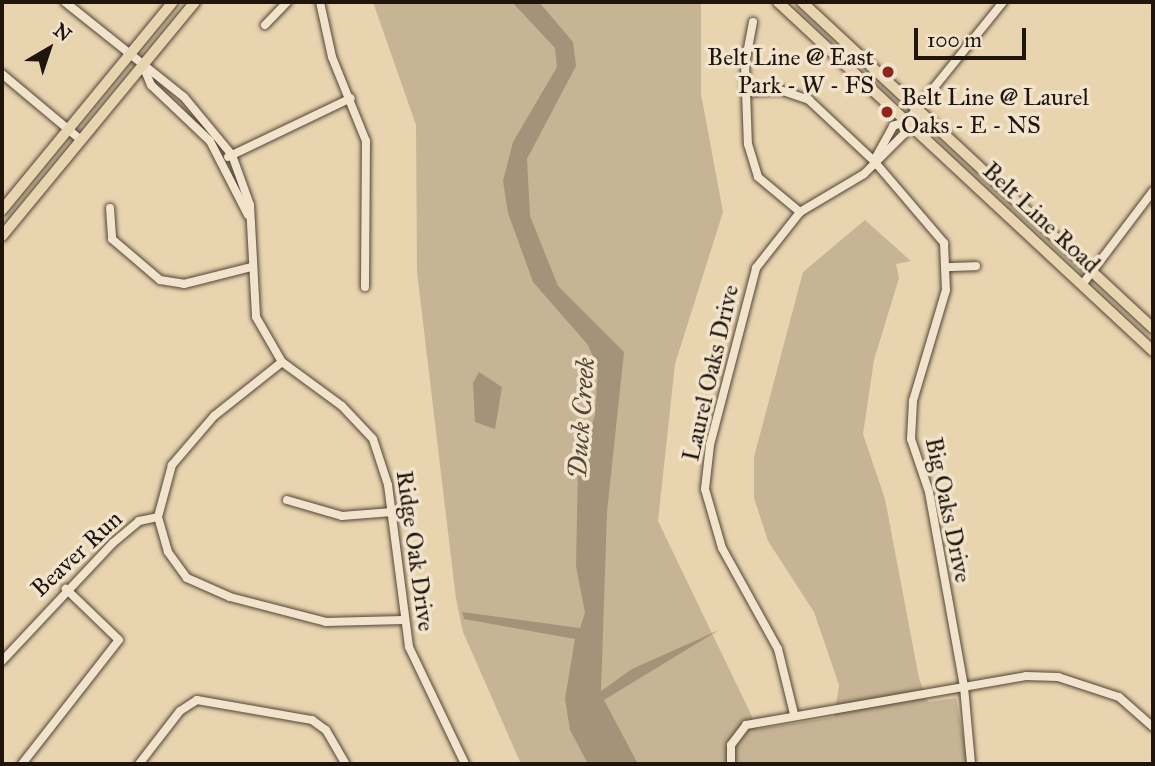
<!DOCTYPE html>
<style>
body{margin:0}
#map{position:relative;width:1155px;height:766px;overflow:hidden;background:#e9d4b0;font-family:"IM FELL Great Primer",serif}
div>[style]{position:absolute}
.green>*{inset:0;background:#c7b494}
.water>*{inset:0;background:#a49379}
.roads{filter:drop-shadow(0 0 2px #524536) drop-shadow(0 0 2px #524536)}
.minor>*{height:8px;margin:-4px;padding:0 4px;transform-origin:4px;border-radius:4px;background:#f1e3cc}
.major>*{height:10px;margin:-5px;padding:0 5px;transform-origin:5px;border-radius:5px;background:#e9d4b0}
.dots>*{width:19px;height:19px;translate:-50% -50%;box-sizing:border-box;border:4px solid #f1e3cc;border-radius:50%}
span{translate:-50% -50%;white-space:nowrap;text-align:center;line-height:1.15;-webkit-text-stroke:7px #f1e3cc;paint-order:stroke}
.poi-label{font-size:24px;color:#1f150d}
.right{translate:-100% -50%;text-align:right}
.left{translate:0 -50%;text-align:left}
.street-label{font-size:24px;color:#1f150d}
.water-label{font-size:26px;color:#544738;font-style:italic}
.frame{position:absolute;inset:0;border:4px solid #1f150d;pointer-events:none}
.north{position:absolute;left:14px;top:14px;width:70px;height:70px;-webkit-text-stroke:5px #f1e3cc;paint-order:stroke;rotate:39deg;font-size:19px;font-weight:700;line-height:28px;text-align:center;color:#1f150d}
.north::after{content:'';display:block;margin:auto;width:24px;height:32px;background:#1f150d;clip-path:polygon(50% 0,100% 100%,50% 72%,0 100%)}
.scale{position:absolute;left:914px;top:28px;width:112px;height:32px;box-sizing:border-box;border:4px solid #1f150d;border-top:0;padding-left:9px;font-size:21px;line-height:24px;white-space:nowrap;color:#1f150d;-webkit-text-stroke:5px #f1e3cc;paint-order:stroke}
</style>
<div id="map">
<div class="green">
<div style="clip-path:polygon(373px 2px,701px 2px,701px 94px,723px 212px,675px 364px,658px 521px,758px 729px,834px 717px,839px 685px,814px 612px,768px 541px,754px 498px,754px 457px,803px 272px,865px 220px,911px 261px,896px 264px,899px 278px,874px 360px,863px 434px,885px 499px,919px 678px,928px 702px,956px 698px,968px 764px,521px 764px,463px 632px,456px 599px,417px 272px,416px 125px)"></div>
</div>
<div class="water">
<div style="clip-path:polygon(512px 2px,539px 2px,573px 42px,576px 66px,527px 159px,530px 216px,558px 286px,624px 352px,607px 512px,601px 691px,632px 669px,719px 630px,604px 700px,638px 764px,588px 764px,570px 730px,565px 699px,575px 639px,464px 619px,462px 612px,580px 628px,585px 613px,576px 566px,578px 466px,595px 415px,598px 368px,588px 345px,533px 282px,508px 213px,503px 181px,513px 142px,557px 67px,555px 48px)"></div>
<div style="clip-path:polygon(479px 372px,502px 387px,495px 429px,475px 422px,473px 383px)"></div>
</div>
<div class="roads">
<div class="minor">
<div style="left:65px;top:2px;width:152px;rotate:38.6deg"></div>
<div style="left:184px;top:97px;width:75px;rotate:50.4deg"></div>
<div style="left:232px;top:155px;width:53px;rotate:70.2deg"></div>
<div style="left:250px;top:205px;width:112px;rotate:86.9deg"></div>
<div style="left:256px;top:317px;width:52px;rotate:60deg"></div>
<div style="left:282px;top:362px;width:74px;rotate:36.3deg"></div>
<div style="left:342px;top:406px;width:45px;rotate:46.8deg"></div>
<div style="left:373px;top:439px;width:48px;rotate:71.9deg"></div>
<div style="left:388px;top:485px;width:163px;rotate:82.6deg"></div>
<div style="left:409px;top:647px;width:130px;rotate:64.4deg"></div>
<div style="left:320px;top:2px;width:56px;rotate:77.7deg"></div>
<div style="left:332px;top:57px;width:91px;rotate:68deg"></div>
<div style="left:366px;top:141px;width:146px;rotate:90.4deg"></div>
<div style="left:753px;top:22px;width:43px;rotate:100.8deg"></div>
<div style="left:745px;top:64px;width:80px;rotate:87.9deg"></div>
<div style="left:748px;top:144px;width:34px;rotate:73deg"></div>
<div style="left:758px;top:177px;width:55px;rotate:39.8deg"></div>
<div style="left:265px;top:25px;width:32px;rotate:-46deg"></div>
<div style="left:143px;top:66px;width:21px;rotate:67deg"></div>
<div style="left:151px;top:85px;width:81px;rotate:43.5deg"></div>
<div style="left:210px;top:141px;width:83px;rotate:62.8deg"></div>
<div style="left:2px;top:74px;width:103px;rotate:39.9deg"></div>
<div style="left:747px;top:92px;width:33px;rotate:-3deg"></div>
<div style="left:780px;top:90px;width:31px;rotate:19deg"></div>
<div style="left:809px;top:100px;width:89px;rotate:43.2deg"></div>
<div style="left:874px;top:161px;width:108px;rotate:49.5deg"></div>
<div style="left:944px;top:243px;width:47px;rotate:87.6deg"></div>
<div style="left:946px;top:290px;width:116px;rotate:106.6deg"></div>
<div style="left:913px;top:401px;width:38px;rotate:93deg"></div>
<div style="left:911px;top:439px;width:56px;rotate:71.2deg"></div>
<div style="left:929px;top:492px;width:198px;rotate:79.8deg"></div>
<div style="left:964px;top:687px;width:77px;rotate:84.8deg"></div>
<div style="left:228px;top:157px;width:136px;rotate:-25.6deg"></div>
<div style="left:875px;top:159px;width:38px;rotate:-61deg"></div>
<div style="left:893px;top:126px;width:15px;rotate:-20deg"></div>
<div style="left:110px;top:208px;width:31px;rotate:86deg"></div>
<div style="left:112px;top:239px;width:63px;rotate:40.5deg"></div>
<div style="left:160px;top:280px;width:24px;rotate:9deg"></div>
<div style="left:184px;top:284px;width:69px;rotate:-14.2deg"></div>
<div style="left:949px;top:267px;width:27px;rotate:-2deg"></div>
<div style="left:1082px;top:285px;width:118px;rotate:-52.9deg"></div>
<div style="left:282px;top:362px;width:87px;rotate:141.5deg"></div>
<div style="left:214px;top:416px;width:65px;rotate:130.6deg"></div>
<div style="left:172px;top:465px;width:54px;rotate:105.1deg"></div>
<div style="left:158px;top:517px;width:36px;rotate:74deg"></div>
<div style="left:168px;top:552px;width:32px;rotate:54deg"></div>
<div style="left:187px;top:578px;width:47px;rotate:23.8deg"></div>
<div style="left:230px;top:597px;width:99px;rotate:14.6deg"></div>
<div style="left:326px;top:622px;width:78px;rotate:-1.5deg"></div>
<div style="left:287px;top:500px;width:57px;rotate:16.2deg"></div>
<div style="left:342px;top:516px;width:50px;rotate:-4.6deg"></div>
<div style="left:2px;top:661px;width:162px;rotate:-46.8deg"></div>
<div style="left:113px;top:543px;width:34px;rotate:-40deg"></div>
<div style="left:139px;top:521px;width:19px;rotate:-12deg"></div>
<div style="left:794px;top:714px;width:67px;rotate:-103.8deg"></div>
<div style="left:778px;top:649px;width:115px;rotate:-119deg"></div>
<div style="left:722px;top:548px;width:61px;rotate:-106.1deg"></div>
<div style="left:705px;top:489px;width:44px;rotate:-83.5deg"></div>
<div style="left:710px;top:445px;width:183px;rotate:-75.4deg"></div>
<div style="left:756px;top:268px;width:71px;rotate:-51.8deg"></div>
<div style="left:800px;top:212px;width:74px;rotate:-30.7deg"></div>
<div style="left:864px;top:174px;width:57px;rotate:-45deg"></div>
<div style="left:904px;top:134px;width:13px;rotate:-77deg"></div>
<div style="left:907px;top:121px;width:153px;rotate:-51.1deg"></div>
<div style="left:22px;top:764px;width:157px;rotate:-52deg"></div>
<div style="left:119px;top:640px;width:74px;rotate:-136.1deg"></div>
<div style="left:139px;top:764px;width:67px;rotate:-52.3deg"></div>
<div style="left:180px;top:711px;width:20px;rotate:-33deg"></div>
<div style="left:197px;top:700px;width:117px;rotate:9.9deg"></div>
<div style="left:312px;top:720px;width:17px;rotate:36deg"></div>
<div style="left:326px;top:730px;width:39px;rotate:60deg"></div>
<div style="left:731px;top:764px;width:19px;rotate:-90deg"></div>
<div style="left:731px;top:745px;width:25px;rotate:-53deg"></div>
<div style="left:746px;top:725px;width:284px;rotate:-9.9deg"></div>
<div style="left:1026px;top:676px;width:32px;rotate:2deg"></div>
<div style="left:1058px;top:677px;width:64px;rotate:18.2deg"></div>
<div style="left:1119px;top:697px;width:45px;rotate:41.4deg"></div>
</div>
<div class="major">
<div style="left:778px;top:2px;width:512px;rotate:42.94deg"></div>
<div style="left:802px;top:2px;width:479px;rotate:42.9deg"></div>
<div style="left:2px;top:210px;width:269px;rotate:-50.6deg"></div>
<div style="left:2px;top:236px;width:303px;rotate:-50.5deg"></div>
</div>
</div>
<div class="dots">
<div style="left:888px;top:72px;background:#8f2418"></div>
<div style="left:887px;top:112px;background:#8f2418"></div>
</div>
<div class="poi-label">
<span class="right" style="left:874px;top:72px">Belt Line @ East<br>Park - W - FS</span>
<span class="left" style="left:901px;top:112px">Belt Line @ Laurel<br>Oaks - E - NS</span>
</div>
<div class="street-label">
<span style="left:1041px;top:218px;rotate:43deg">Belt Line Road</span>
<span style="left:711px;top:373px;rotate:-77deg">Laurel Oaks Drive</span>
<span style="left:948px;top:510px;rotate:78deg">Big Oaks Drive</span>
<span style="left:415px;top:551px;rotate:82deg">Ridge Oak Drive</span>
<span style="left:77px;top:554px;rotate:-43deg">Beaver Run</span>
</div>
<div class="water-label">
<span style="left:582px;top:418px;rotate:-86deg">Duck Creek</span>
</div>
<div class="frame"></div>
<div class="north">N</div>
<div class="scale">100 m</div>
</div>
